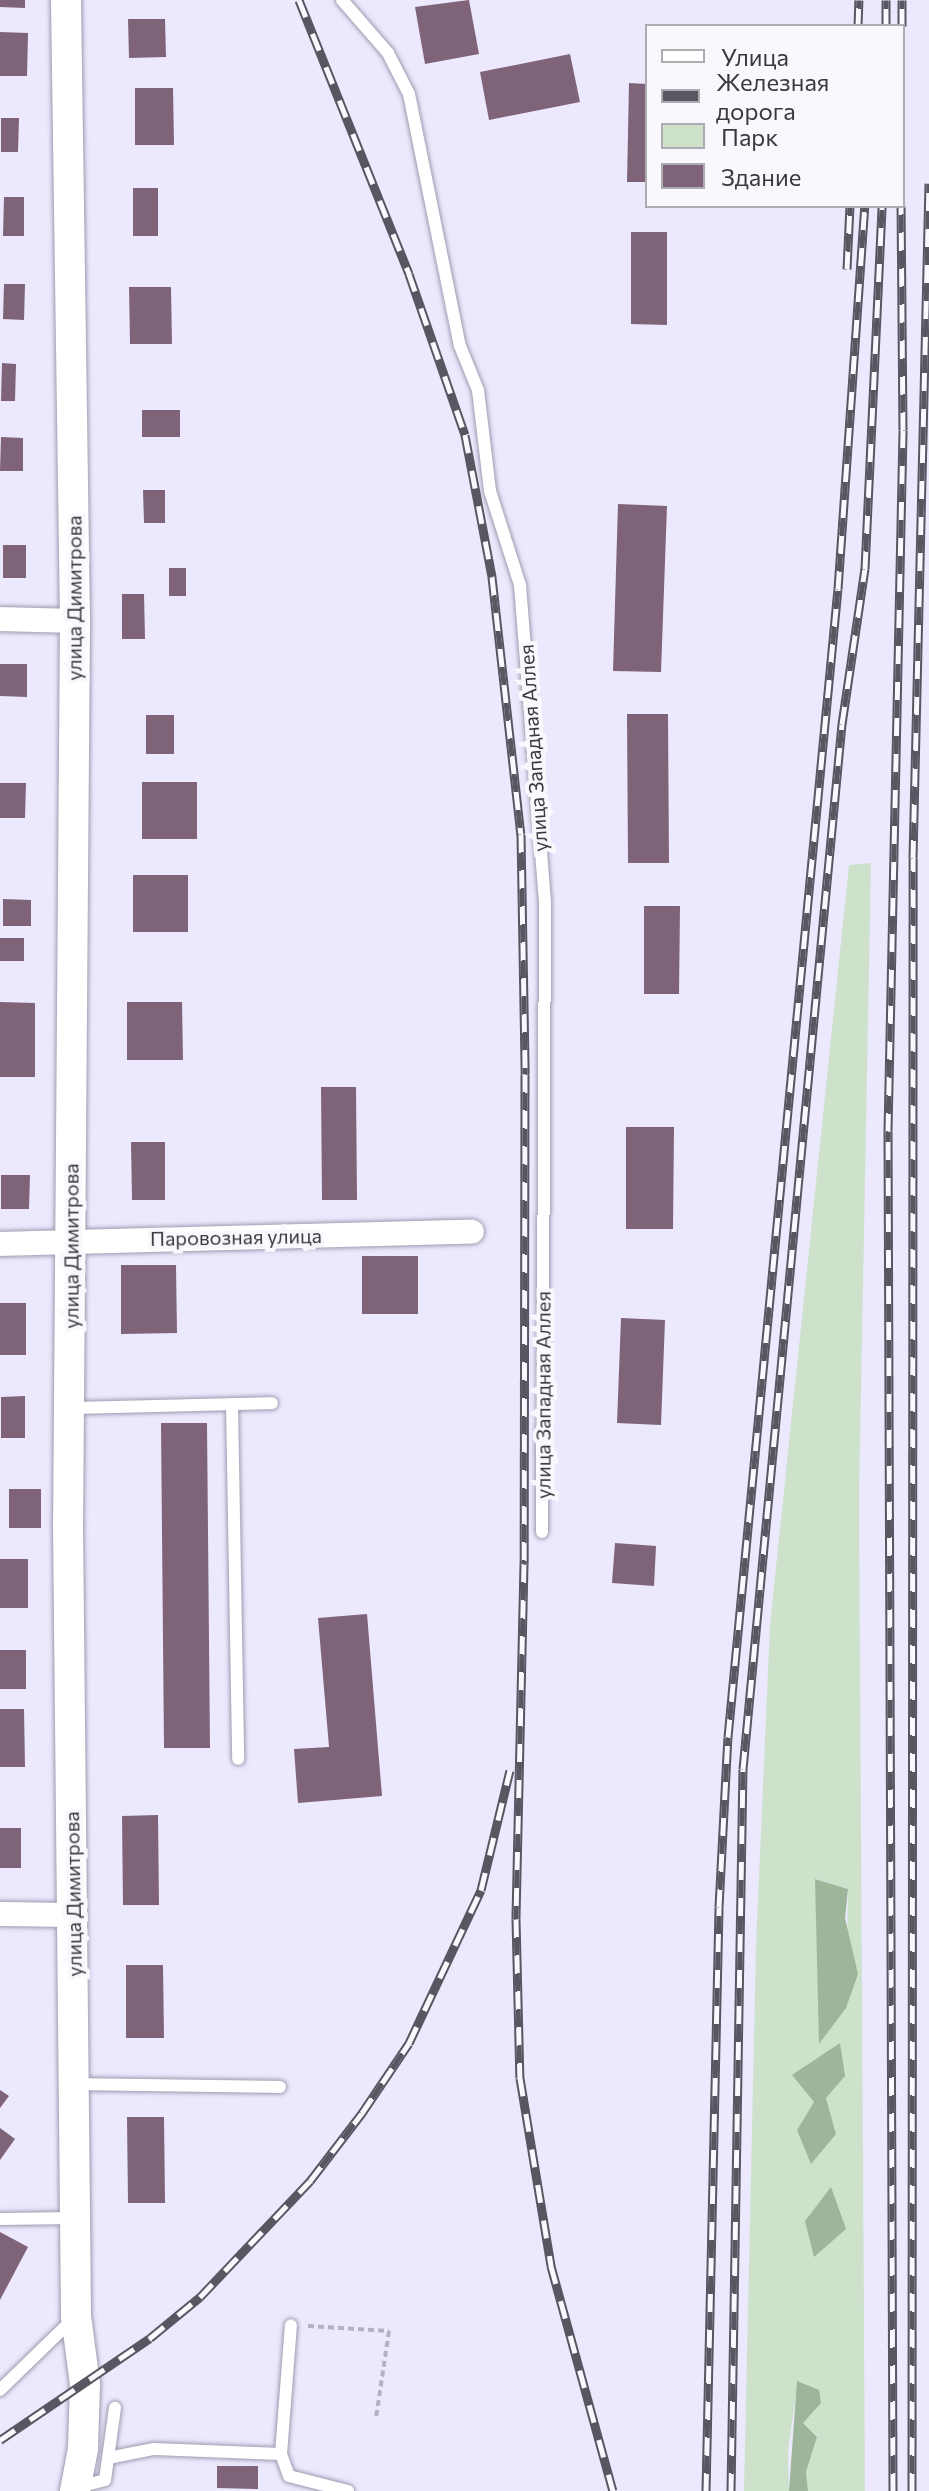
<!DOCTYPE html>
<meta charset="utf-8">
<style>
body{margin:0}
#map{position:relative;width:929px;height:2491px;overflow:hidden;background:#ece9fe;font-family:Commissioner,sans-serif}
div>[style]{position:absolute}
.green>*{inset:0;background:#cee1cb}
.forest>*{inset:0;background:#9db69a}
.building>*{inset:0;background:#7f6379}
.path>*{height:4px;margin-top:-2px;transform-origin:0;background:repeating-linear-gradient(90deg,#b4b1c2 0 6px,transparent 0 10px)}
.roads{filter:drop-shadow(0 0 2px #9e9baf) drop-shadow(0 0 2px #9e9baf)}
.service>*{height:12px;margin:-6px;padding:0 6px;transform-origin:6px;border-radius:6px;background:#fff}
.minor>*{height:24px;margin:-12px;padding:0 12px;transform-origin:12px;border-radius:12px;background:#fff}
.tertiary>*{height:30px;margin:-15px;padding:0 15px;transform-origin:15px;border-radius:15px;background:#fff}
.rail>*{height:9px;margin-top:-4.5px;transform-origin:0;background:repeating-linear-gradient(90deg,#f9f8fd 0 18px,#585661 0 36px);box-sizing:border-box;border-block:2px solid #585661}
span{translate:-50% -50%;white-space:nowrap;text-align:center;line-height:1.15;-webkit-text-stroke:8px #f9f8fd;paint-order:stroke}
.street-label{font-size:20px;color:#3a3941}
.legend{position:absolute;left:645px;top:24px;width:260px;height:184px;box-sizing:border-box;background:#f9f8fd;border:2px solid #adacb2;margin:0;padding:10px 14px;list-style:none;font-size:24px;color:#3a3941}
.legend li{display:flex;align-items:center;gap:16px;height:40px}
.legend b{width:40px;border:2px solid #adacb2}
</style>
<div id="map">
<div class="green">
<div style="clip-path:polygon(evenodd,871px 863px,859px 1497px,865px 2491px,808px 2491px,806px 2472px,817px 2437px,803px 2423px,798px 2382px,788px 2450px,789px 2491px,744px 2491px,756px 1945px,770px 1625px,849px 865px,871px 863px,816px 1879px,848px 1889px,846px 2008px,816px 1879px,871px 863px,826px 2098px,836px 2134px,797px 2130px,814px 2102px,826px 2098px)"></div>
</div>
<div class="forest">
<div style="clip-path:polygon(815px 1879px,848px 1889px,845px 1918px,858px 1974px,846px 2008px,819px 2044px)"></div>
<div style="clip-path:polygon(840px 2043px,845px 2076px,826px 2098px,836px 2134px,811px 2164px,797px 2130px,814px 2102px,792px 2075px)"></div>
<div style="clip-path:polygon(831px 2187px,846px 2229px,814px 2257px,805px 2221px)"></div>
<div style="clip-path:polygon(797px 2381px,819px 2390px,821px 2403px,803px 2423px,817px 2437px,806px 2472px,808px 2491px,789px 2491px)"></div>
</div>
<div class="building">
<div style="clip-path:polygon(0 0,25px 0,25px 8px,0 7px)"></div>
<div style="clip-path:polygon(469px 0,479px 54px,425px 64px,415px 7px)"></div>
<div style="clip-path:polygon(128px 19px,165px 19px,166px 57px,129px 58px)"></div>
<div style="clip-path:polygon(0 32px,28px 33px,27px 76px,0 76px)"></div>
<div style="clip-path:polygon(570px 54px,580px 102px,489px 120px,480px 72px)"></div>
<div style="clip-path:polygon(629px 83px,647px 84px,647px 182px,627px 182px)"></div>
<div style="clip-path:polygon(135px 88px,173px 88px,174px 145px,135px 145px)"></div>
<div style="clip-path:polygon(1px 118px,19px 118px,18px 152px,1px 152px)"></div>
<div style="clip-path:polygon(133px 188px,158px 188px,158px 236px,133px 236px)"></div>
<div style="clip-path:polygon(4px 197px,24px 197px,24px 236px,3px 236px)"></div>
<div style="clip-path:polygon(631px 232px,667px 232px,667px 325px,631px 324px)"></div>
<div style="clip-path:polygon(4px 284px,25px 284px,24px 320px,3px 319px)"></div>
<div style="clip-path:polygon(129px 287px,171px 287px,172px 344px,130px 344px)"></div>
<div style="clip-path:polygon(2px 363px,16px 364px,15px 401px,1px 401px)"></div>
<div style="clip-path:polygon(142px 410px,180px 410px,180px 437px,142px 437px)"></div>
<div style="clip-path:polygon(1px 437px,23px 438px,23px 471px,0 471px)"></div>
<div style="clip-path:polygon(143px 490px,165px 490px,165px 523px,144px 523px)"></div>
<div style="clip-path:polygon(618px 504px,667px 506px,661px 672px,613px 671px)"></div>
<div style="clip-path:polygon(3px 545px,26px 545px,26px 578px,3px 578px)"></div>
<div style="clip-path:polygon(169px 568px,186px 568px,186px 596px,169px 596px)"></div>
<div style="clip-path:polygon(122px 594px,144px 594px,145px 639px,122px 639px)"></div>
<div style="clip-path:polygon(0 664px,27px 664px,27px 697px,0 696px)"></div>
<div style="clip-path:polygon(627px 714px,668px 714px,669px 863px,628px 863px)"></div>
<div style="clip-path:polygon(146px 715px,174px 715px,174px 754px,146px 754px)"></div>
<div style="clip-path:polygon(142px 782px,197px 782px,197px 839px,142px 839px)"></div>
<div style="clip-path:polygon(0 783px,26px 783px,25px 818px,0 818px)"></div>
<div style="clip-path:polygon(133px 875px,188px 875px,188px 932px,133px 932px)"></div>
<div style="clip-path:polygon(3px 899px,31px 900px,31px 926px,3px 926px)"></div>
<div style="clip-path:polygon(644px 906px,680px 906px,679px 994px,644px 994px)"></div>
<div style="clip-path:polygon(0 938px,24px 938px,24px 961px,0 961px)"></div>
<div style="clip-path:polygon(0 1002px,35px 1003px,35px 1077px,0 1077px)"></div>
<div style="clip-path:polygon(127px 1002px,182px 1002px,183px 1060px,127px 1060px)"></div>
<div style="clip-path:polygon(321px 1087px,356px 1087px,357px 1200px,322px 1200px)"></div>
<div style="clip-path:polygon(626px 1127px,674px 1127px,673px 1229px,626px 1229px)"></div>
<div style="clip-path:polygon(131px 1142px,165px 1142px,165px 1200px,132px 1200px)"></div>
<div style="clip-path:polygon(1px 1175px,30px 1175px,29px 1209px,1px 1209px)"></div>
<div style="clip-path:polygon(362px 1256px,418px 1256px,418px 1314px,362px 1314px)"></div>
<div style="clip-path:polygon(121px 1265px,176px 1265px,177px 1333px,121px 1334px)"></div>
<div style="clip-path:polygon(0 1303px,26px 1303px,26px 1355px,0 1355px)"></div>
<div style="clip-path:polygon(621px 1318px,665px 1320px,661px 1425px,617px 1423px)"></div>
<div style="clip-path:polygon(25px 1396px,25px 1438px,1px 1438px,1px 1397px)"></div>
<div style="clip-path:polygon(161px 1423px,207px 1423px,210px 1748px,164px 1748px)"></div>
<div style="clip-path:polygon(9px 1489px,41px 1489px,41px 1528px,9px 1528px)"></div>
<div style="clip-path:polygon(615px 1543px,656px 1546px,654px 1586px,612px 1583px)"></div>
<div style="clip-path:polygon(0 1559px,28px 1559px,28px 1608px,0 1608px)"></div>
<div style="clip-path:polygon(367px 1614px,382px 1796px,298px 1803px,294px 1749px,329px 1747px,318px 1618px)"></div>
<div style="clip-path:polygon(0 1650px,26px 1650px,26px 1689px,0 1689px)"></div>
<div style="clip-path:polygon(0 1709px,24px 1709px,25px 1767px,0 1767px)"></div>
<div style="clip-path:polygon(158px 1815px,159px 1905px,123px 1905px,122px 1816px)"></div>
<div style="clip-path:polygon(0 1828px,21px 1828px,21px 1868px,0 1868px)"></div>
<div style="clip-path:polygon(126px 1965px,163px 1965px,164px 2038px,126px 2038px)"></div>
<div style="clip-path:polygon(0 2090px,9px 2096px,0 2108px)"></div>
<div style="clip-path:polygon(127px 2117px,164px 2117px,165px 2203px,128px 2203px)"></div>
<div style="clip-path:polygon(0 2128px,15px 2139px,0 2160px)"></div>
<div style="clip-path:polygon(0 2232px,28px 2247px,0 2300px)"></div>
<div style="clip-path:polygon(217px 2466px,258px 2466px,258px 2489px,217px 2488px)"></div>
</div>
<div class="path">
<div style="left:308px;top:2326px;width:81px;rotate:3.5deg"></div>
<div style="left:389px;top:2331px;width:88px;rotate:98.5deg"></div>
</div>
<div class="roads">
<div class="service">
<div style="left:342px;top:0;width:70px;rotate:49deg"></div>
<div style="left:388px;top:53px;width:46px;rotate:62.9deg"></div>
<div style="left:409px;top:94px;width:257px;rotate:78.6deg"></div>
<div style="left:460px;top:346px;width:48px;rotate:67.8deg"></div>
<div style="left:478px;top:390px;width:102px;rotate:83.2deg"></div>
<div style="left:490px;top:491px;width:99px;rotate:72.3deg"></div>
<div style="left:520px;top:585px;width:317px;rotate:85.5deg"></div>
<div style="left:545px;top:901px;width:631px;rotate:90.27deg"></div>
<div style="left:232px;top:1404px;width:355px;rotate:89deg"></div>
<div style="left:70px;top:1408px;width:202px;rotate:-1.4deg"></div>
<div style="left:76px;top:2084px;width:204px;rotate:0.8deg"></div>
<div style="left:0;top:2219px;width:74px;rotate:-0.8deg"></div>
<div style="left:0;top:2390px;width:100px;rotate:-44.2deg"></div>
<div style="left:281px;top:2454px;width:23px;rotate:70deg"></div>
<div style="left:289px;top:2476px;width:61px;rotate:14.3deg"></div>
<div style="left:108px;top:2458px;width:47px;rotate:-11.1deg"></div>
<div style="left:154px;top:2449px;width:127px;rotate:2.3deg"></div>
<div style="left:281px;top:2454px;width:129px;rotate:-85.6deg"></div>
<div style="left:79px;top:2487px;width:27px;rotate:-15deg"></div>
<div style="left:105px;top:2480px;width:73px;rotate:-82.1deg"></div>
</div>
<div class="minor">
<div style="left:0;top:619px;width:75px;rotate:1.5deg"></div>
<div style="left:0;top:1244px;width:472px;rotate:-1.5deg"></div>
<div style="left:0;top:1914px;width:73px;rotate:0.8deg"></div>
</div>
<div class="tertiary">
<div style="left:66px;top:0;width:621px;rotate:89.17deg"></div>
<div style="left:75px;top:621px;width:903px;rotate:90.44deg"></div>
<div style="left:68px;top:1524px;width:792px;rotate:89.42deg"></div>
<div style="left:76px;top:2316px;width:69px;rotate:82.5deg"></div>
<div style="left:85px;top:2384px;width:65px;rotate:91.8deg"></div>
<div style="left:83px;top:2449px;width:43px;rotate:100.8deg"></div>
</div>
</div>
<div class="rail">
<div style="left:299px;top:0;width:295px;rotate:68.1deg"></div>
<div style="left:409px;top:274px;width:170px;rotate:70.8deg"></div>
<div style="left:465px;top:435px;width:145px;rotate:79.2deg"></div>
<div style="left:492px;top:577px;width:259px;rotate:83.6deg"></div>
<div style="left:521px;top:834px;width:240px;rotate:89deg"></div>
<div style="left:525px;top:1074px;width:490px;rotate:90.1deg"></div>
<div style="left:524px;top:1564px;width:355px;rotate:91.3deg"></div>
<div style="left:516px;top:1919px;width:159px;rotate:88.6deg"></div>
<div style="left:520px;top:2078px;width:191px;rotate:80.6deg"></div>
<div style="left:551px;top:2266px;width:233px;rotate:74.6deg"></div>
<div style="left:858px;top:26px;width:26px;rotate:-88deg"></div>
<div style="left:886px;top:26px;width:26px;rotate:-90deg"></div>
<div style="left:902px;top:26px;width:26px;rotate:-90deg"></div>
<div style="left:847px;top:269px;width:63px;rotate:-87.3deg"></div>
<div style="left:0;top:2440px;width:181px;rotate:-34.2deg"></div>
<div style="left:150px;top:2338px;width:65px;rotate:-39.4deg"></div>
<div style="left:200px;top:2297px;width:160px;rotate:-46.5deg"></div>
<div style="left:310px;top:2181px;width:86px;rotate:-52.6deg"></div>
<div style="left:362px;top:2113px;width:84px;rotate:-56.1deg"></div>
<div style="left:409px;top:2043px;width:169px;rotate:-64.8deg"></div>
<div style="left:481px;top:1890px;width:123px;rotate:-76.4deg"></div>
<div style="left:706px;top:2491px;width:584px;rotate:-88.72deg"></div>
<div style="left:719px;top:1907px;width:170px;rotate:-87deg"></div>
<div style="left:728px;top:1737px;width:1153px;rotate:-84.53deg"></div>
<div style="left:838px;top:589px;width:384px;rotate:-86deg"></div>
<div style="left:731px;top:2491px;width:722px;rotate:-89.05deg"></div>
<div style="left:743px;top:1769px;width:1050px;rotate:-84.59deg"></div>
<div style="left:842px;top:724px;width:157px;rotate:-81.6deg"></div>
<div style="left:865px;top:569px;width:363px;rotate:-87.3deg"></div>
<div style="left:893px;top:2491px;width:1360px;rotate:-90.21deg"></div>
<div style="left:888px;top:1131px;width:701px;rotate:-88.77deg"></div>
<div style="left:903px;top:430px;width:224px;rotate:-90.5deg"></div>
<div style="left:912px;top:2491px;width:1633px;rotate:-89.96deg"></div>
<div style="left:913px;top:858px;width:675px;rotate:-88.64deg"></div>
</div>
<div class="street-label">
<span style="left:74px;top:598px;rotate:-90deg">улица Димитрова</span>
<span style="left:533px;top:748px;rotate:-94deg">улица Западная Аллея</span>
<span style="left:236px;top:1237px;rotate:-1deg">Паровозная улица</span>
<span style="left:71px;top:1246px;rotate:-90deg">улица Димитрова</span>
<span style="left:543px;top:1395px;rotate:-90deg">улица Западная Аллея</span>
<span style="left:73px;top:1894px;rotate:-91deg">улица Димитрова</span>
</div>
<ul class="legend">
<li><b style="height:10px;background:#fff"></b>Улица</li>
<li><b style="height:10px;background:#585661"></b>Железная дорога</li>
<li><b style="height:22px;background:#cee1cb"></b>Парк</li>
<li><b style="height:22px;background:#7f6379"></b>Здание</li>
</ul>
</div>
